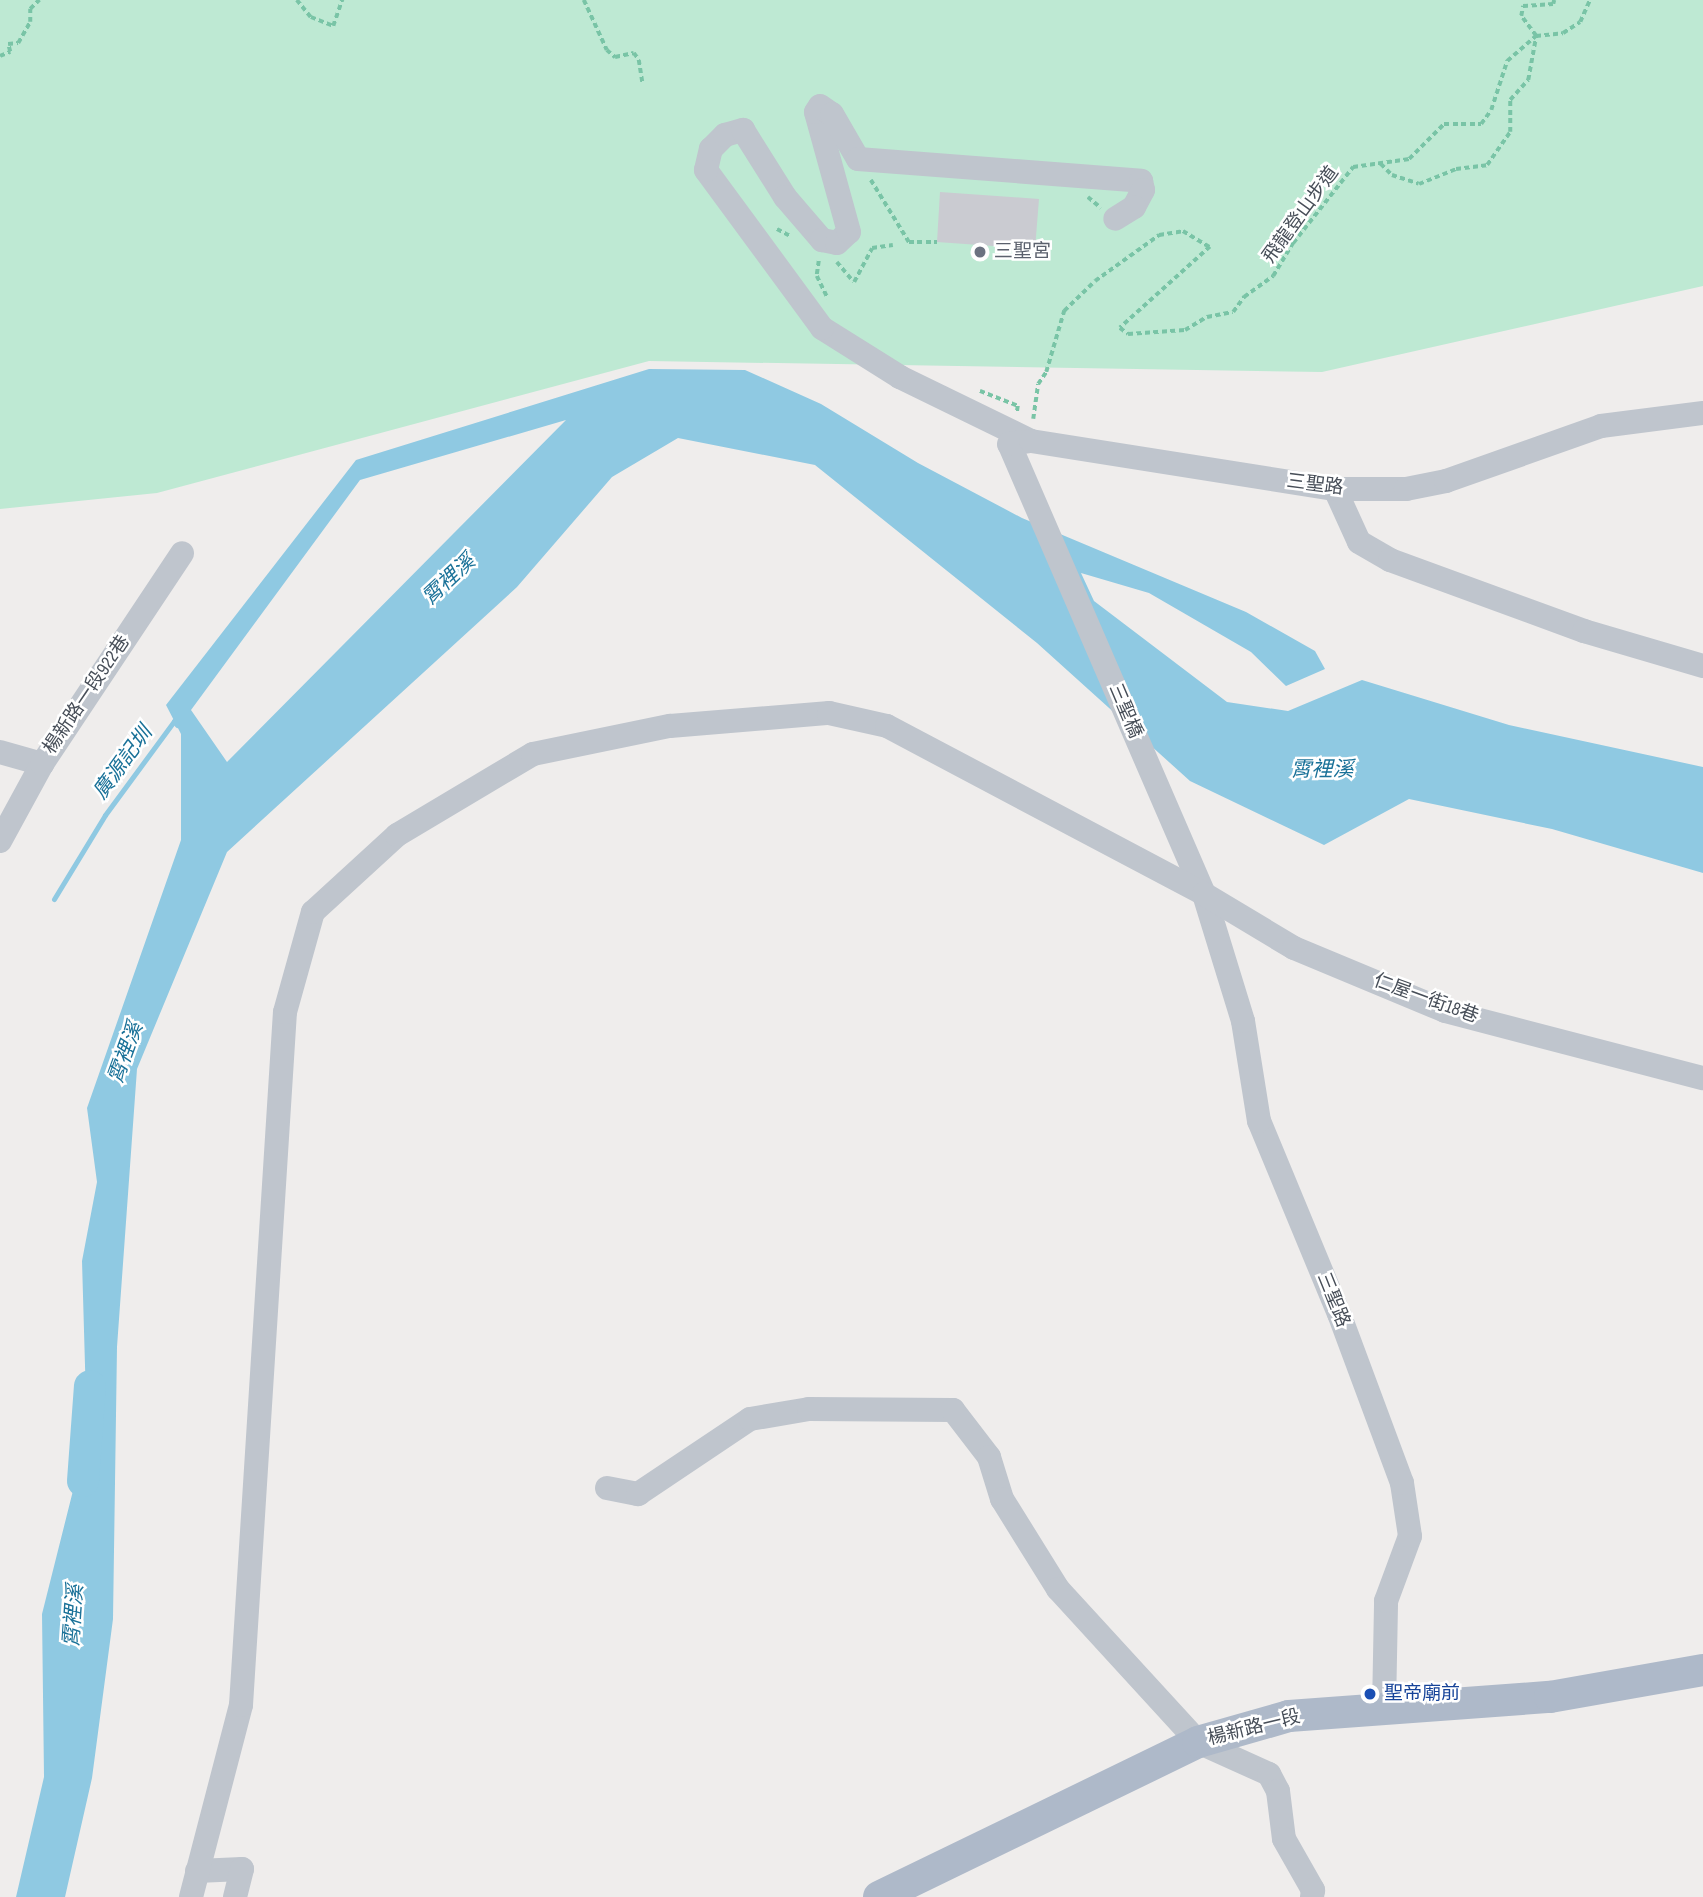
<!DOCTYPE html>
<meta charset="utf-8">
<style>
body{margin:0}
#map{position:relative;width:1703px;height:1897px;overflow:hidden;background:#efedec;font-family:"Sofia Sans Condensed","Noto Sans TC",sans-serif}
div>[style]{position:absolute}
.green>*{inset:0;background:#bee9d3}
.water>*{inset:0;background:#8fc9e2}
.stream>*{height:5px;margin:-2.5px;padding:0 2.5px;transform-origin:2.5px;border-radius:2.5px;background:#8fc9e2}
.river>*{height:32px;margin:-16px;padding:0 16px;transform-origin:16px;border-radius:16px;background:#8fc9e2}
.building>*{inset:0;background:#cacbd1}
.path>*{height:3.5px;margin-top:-1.75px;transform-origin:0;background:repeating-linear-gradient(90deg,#79c4a6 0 5px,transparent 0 8.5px)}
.minor>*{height:24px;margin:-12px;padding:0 12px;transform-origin:12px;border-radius:12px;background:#bfc5cd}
.major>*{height:32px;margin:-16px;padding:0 16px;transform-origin:16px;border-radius:16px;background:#aeb9c9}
.dots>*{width:19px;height:19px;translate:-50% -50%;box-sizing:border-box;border:4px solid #fff;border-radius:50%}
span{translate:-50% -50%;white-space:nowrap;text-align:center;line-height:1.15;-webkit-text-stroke:5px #fff;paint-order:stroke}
.street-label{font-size:19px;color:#474e58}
.worship-label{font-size:19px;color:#5b616d}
.left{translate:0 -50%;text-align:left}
.transit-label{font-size:19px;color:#164399}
.water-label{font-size:21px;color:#197198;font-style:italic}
</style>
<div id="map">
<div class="green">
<div style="clip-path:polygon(0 0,1703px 0,1703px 286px,1322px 372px,649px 361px,157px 493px,0 509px)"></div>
</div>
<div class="water">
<div style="clip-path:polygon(evenodd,649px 369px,745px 370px,821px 404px,918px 463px,1022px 518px,1246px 612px,1315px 651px,1325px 669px,1286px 686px,1251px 652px,1149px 593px,1081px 573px,1094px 601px,1227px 702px,1288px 711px,1362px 680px,1509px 725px,1703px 767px,1703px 873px,1552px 829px,1409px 799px,1324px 845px,1190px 781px,1037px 643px,815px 465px,678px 438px,612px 477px,517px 587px,227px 852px,137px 1069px,117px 1347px,113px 1619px,92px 1778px,65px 1897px,16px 1897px,44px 1777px,42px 1614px,87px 1435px,82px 1261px,97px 1182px,87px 1108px,181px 840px,181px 734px,166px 705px,356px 460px,649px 369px,566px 420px,227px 762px,191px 710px,360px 480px,566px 420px)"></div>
</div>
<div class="stream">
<div style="left:54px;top:899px;width:98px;rotate:-58.7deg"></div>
<div style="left:105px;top:815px;width:117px;rotate:-53.7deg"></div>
<div style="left:174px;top:721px;width:5px;rotate:53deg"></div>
</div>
<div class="river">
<div style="left:83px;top:1481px;width:95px;rotate:-85.8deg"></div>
</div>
<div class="building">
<div style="clip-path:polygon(940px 192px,1039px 199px,1035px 249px,937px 242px)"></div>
</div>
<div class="path">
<div style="left:297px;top:0;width:22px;rotate:51deg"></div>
<div style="left:311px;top:17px;width:24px;rotate:22deg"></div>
<div style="left:333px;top:26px;width:28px;rotate:-71deg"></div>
<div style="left:584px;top:0;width:55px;rotate:65.3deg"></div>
<div style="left:607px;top:50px;width:11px;rotate:41deg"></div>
<div style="left:615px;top:57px;width:19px;rotate:-12deg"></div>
<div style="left:634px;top:53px;width:9px;rotate:54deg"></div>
<div style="left:639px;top:60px;width:25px;rotate:81deg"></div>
<div style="left:0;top:56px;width:11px;rotate:-22deg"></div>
<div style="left:10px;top:52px;width:8px;rotate:-104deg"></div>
<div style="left:8px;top:44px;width:10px;rotate:-6deg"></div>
<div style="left:18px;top:43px;width:24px;rotate:-60deg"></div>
<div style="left:30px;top:22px;width:13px;rotate:-90deg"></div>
<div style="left:30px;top:9px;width:13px;rotate:-45deg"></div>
<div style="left:1381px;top:164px;width:16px;rotate:45deg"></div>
<div style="left:1392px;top:175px;width:28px;rotate:18deg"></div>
<div style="left:1419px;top:184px;width:40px;rotate:-22deg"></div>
<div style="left:1456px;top:169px;width:31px;rotate:-7deg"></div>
<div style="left:1487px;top:165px;width:40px;rotate:-55.1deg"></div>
<div style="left:1510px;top:132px;width:32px;rotate:-90deg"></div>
<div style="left:1510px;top:100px;width:27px;rotate:-48deg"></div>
<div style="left:1528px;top:80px;width:45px;rotate:-79.7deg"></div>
<div style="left:1536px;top:36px;width:27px;rotate:-6deg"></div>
<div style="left:1563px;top:33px;width:20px;rotate:-33deg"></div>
<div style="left:1580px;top:22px;width:24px;rotate:-66deg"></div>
<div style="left:871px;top:180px;width:73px;rotate:58.5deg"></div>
<div style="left:909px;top:242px;width:28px"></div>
<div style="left:1088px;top:197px;width:17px;rotate:40deg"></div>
<div style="left:777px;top:229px;width:15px;rotate:28deg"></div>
<div style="left:819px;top:261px;width:15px;rotate:98deg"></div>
<div style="left:817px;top:276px;width:25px;rotate:64deg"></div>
<div style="left:837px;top:262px;width:26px;rotate:50deg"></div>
<div style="left:854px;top:282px;width:38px;rotate:-62deg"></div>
<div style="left:872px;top:248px;width:21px;rotate:-8deg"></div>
<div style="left:980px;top:391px;width:41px;rotate:21.5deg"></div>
<div style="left:1018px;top:406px;width:7px;rotate:98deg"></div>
<div style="left:1033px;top:419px;width:35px;rotate:-82deg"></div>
<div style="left:1038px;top:384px;width:14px;rotate:-56deg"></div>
<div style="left:1046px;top:372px;width:64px;rotate:-73.6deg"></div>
<div style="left:1064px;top:311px;width:43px;rotate:-44.1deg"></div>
<div style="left:1095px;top:281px;width:79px;rotate:-35.7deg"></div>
<div style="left:1159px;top:235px;width:24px;rotate:-9deg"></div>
<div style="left:1183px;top:231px;width:31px;rotate:31deg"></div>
<div style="left:1210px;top:247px;width:121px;rotate:138deg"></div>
<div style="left:1120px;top:328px;width:10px;rotate:37deg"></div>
<div style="left:1128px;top:334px;width:57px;rotate:-4deg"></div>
<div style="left:1185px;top:330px;width:26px;rotate:-31deg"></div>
<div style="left:1207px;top:317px;width:26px;rotate:-11deg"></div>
<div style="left:1233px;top:312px;width:19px;rotate:-54deg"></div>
<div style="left:1244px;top:297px;width:36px;rotate:-36deg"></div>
<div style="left:1273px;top:276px;width:39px;rotate:-59deg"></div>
<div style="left:1293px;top:243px;width:97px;rotate:-51.7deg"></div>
<div style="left:1353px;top:167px;width:57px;rotate:-8.1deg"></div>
<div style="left:1409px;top:159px;width:49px;rotate:-45deg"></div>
<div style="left:1444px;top:124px;width:37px"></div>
<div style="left:1481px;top:124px;width:17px;rotate:-54deg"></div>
<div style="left:1491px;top:110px;width:52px;rotate:-71.9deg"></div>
<div style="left:1507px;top:61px;width:38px;rotate:-41deg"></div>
<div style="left:1536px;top:36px;width:25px;rotate:-127deg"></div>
<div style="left:1521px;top:16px;width:10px;rotate:-79deg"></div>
<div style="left:1523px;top:6px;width:30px;rotate:-4deg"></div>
<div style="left:1553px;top:4px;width:4px;rotate:-76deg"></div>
</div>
<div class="minor">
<div style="left:1031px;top:441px;width:146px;rotate:-154deg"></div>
<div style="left:900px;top:377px;width:92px;rotate:-147.9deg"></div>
<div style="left:822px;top:328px;width:196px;rotate:-126.3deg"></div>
<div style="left:706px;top:170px;width:22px;rotate:-77deg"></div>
<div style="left:711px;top:149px;width:20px;rotate:-45deg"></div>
<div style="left:725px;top:135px;width:19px;rotate:-16deg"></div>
<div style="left:743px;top:130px;width:79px;rotate:57.9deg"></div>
<div style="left:785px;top:197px;width:57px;rotate:49.3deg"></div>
<div style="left:822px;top:240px;width:15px;rotate:11deg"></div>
<div style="left:837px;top:243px;width:16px;rotate:-43deg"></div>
<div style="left:849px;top:232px;width:124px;rotate:-105.4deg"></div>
<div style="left:816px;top:112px;width:7px;rotate:-56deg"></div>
<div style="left:820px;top:106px;width:14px;rotate:34deg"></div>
<div style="left:832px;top:114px;width:52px;rotate:60deg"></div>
<div style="left:858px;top:159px;width:284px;rotate:4.4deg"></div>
<div style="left:1141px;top:181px;width:9px;rotate:77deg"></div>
<div style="left:1143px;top:190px;width:19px;rotate:118deg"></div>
<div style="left:1134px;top:207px;width:22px;rotate:148deg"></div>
<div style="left:1335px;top:489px;width:58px;rotate:65.6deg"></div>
<div style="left:1359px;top:542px;width:36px;rotate:30deg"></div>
<div style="left:1390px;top:560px;width:207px;rotate:20.1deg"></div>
<div style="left:1584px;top:631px;width:124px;rotate:16.4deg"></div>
<div style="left:0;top:752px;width:44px;rotate:15.9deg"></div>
<div style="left:0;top:841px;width:88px;rotate:-61.4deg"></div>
<div style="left:42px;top:764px;width:253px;rotate:-56.4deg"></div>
<div style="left:607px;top:1488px;width:32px;rotate:11deg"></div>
<div style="left:638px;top:1494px;width:135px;rotate:-33.8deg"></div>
<div style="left:750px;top:1419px;width:60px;rotate:-9.6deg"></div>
<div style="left:809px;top:1409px;width:144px;rotate:0.4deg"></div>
<div style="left:953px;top:1410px;width:59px;rotate:52.5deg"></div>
<div style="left:989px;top:1457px;width:44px;rotate:72.8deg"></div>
<div style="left:1002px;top:1499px;width:106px;rotate:58.1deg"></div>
<div style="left:1058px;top:1589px;width:207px;rotate:47.5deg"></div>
<div style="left:1198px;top:1742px;width:78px;rotate:24.3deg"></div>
<div style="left:1269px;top:1774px;width:19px;rotate:62deg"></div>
<div style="left:1278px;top:1791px;width:48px;rotate:82.9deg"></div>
<div style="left:1284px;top:1839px;width:59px;rotate:60.4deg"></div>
<div style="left:1313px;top:1890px;width:7px;rotate:98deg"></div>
<div style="left:1384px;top:1709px;width:108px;rotate:-88.9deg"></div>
<div style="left:1386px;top:1601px;width:69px;rotate:-69.7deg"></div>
<div style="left:1410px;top:1536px;width:54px;rotate:-98.6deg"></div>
<div style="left:1402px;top:1483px;width:180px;rotate:-110.4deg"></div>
<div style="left:1339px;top:1314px;width:209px;rotate:-112.5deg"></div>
<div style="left:1259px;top:1121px;width:101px;rotate:-99.1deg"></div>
<div style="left:1243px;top:1021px;width:133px;rotate:-107.1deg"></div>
<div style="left:1204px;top:894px;width:490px;rotate:-113.4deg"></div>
<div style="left:1009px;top:444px;width:22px;rotate:-8deg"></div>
<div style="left:1031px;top:441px;width:308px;rotate:9deg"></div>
<div style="left:1335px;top:489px;width:71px"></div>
<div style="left:1406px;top:489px;width:41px;rotate:-11.3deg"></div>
<div style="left:1446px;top:481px;width:164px;rotate:-19.5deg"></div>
<div style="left:1601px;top:426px;width:103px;rotate:-7.3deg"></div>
<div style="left:197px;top:1871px;width:45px;rotate:-2.5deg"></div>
<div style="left:242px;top:1869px;width:29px;rotate:104deg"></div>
<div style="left:191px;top:1897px;width:198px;rotate:-75.4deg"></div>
<div style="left:241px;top:1705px;width:694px;rotate:-86.37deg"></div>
<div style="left:285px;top:1012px;width:104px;rotate:-74.4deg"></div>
<div style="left:313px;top:912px;width:114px;rotate:-42.5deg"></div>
<div style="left:397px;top:835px;width:158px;rotate:-30.8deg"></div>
<div style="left:533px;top:754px;width:140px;rotate:-11.6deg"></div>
<div style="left:670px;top:726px;width:160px;rotate:-4.7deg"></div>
<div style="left:829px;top:713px;width:59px;rotate:12.6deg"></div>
<div style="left:887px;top:726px;width:359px;rotate:27.9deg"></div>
<div style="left:1204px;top:894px;width:105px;rotate:31deg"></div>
<div style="left:1294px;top:948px;width:164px;rotate:22.6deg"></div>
<div style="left:1445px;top:1011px;width:267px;rotate:14.6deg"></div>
</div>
<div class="major">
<div style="left:879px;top:1897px;width:355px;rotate:-25.9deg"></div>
<div style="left:1198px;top:1742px;width:95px;rotate:-15.9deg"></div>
<div style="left:1289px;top:1716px;width:262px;rotate:-4.2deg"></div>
<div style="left:1550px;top:1697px;width:155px;rotate:-10deg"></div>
</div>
<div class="dots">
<div style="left:980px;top:252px;background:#6b7280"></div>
<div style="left:1370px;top:1694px;background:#1a4fb4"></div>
</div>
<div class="street-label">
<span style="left:1301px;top:215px;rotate:-54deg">飛龍登山步道</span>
<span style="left:1315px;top:485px;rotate:7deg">三聖路</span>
<span style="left:87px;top:695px;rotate:-56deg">楊新路一段922巷</span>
<span style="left:1125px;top:711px;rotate:67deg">三聖橋</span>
<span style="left:1426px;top:999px;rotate:20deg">仁屋一街18巷</span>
<span style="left:1333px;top:1300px;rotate:68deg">三聖路</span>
<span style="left:1254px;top:1728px;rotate:-14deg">楊新路一段</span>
</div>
<div class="worship-label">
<span class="left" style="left:994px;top:252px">三聖宮</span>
</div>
<div class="transit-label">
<span class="left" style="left:1384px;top:1694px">聖帝廟前</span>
</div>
<div class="water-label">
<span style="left:449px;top:580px;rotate:-43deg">霄裡溪</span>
<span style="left:123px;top:763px;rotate:-54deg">廣源記圳</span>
<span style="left:1322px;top:770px">霄裡溪</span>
<span style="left:126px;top:1053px;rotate:-70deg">霄裡溪</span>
<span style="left:74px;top:1616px;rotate:-86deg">霄裡溪</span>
</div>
</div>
